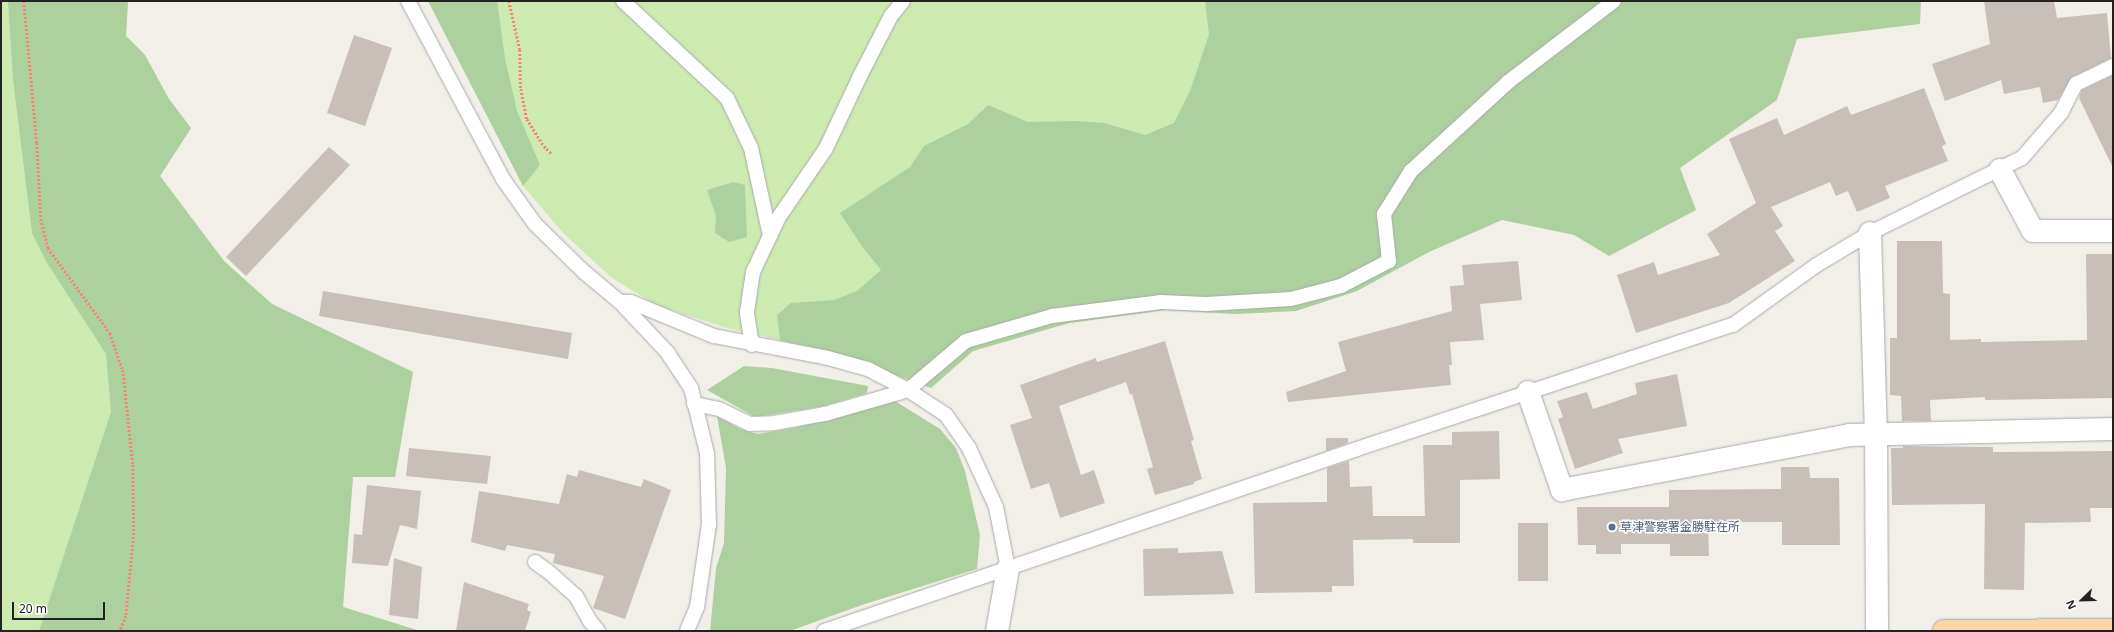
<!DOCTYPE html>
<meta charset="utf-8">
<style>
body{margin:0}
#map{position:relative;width:2114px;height:632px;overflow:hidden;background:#f2efe9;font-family:"Noto Sans","Noto Sans JP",sans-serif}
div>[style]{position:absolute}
.grass>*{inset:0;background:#cdebb0}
.forest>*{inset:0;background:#add19e}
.building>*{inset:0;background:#c7bfb8}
.path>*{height:2.5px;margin-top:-1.25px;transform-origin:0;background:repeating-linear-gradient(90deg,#fa8072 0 2px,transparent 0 4px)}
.roads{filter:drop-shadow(0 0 1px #a9a9a9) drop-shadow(0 0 1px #a9a9a9)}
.lane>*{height:14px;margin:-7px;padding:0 7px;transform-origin:7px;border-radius:7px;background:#fff}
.street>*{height:22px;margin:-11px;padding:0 11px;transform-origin:11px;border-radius:11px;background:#fff}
.primary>*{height:22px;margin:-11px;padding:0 11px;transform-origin:11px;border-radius:11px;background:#fcd6a4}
.dots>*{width:11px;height:11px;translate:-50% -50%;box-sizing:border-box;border:2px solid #fff;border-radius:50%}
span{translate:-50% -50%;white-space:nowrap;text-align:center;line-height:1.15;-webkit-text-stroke:3px #fff;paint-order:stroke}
.service-label{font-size:12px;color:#4e5e75}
.left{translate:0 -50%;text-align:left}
.frame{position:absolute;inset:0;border:2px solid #222;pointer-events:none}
.north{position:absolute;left:2062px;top:580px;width:40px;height:40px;-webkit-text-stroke:3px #fff;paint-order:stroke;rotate:247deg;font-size:11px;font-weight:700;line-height:16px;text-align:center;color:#222}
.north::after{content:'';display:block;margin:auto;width:14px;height:18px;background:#222;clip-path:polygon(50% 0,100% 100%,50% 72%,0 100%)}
.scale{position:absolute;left:12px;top:602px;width:93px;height:18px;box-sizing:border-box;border:2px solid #222;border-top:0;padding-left:5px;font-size:12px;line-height:14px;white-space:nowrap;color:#222;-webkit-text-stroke:3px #fff;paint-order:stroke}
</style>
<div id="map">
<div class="grass">
<div style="clip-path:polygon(1px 1px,128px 1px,126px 36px,145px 55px,169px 99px,191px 128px,160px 176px,224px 261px,272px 304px,413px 372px,395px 477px,353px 477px,343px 607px,420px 631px,1px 631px)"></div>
<div style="clip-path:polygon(428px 1px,1636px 1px,1357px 291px,1296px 311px,1235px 314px,1166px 310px,1068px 323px,973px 351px,931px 388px,835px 353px,727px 328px,656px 305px,612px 278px,564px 234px,523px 186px)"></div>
</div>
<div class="forest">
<div style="clip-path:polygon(8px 1px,128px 1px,126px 36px,145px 55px,169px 99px,191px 128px,160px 176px,224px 261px,272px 304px,413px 372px,395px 477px,353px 477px,343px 607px,420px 631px,39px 631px,111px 412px,106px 354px,47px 263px,32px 233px,13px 79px)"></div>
<div style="clip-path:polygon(428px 1px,497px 1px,505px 58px,517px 111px,540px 165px,523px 186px)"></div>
<div style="clip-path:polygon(1205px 1px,1921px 1px,1920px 24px,1797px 39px,1777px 100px,1680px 168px,1696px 210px,1609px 256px,1574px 235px,1502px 220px,1429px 252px,1357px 291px,1296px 311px,1235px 314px,1166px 310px,1069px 323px,973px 351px,931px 388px,835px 353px,780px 340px,777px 315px,791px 303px,834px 300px,857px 291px,881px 270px,861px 245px,840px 213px,910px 167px,924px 146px,968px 124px,988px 105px,1028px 122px,1076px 121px,1104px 123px,1145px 135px,1174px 123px,1190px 91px,1209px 34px)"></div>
<div style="clip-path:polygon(734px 182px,745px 185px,747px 237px,729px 242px,715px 233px,716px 216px,707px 190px)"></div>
<div style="clip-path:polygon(744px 366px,772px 368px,868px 386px,867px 393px,824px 406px,755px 417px,707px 390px)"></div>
<div style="clip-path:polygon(895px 401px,940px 429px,956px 448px,965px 471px,980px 535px,977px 569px,862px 605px,790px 631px,710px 631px,716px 568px,724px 543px,726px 468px,717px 416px,740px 429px,758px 434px,794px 428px)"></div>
</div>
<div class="building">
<div style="clip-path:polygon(1984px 1px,2054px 1px,2057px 18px,2107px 13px,2111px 58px,2072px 77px,2058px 100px,2043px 103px,2040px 87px,2004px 94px,2001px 80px,1945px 101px,1932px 64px,1990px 44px)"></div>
<div style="clip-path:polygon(354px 35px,392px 48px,365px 126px,327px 113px)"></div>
<div style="clip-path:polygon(2113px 75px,2113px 168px,2079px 98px,2082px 90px)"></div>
<div style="clip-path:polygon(1924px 88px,1946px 144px,1942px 146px,1948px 161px,1885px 186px,1890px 198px,1857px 212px,1848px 191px,1836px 196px,1830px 182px,1771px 207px,1783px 226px,1775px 231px,1795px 261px,1729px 303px,1636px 333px,1617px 275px,1654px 262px,1658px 275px,1720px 255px,1707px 234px,1756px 203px,1729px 139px,1777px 118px,1784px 135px,1847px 106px,1851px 115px)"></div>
<div style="clip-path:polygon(329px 147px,350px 165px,246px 276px,226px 257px)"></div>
<div style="clip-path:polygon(1897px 241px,1942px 241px,1943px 293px,1950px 294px,1950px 340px,1981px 339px,1981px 342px,2087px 340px,2086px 254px,2113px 254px,2113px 398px,1985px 400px,1985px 397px,1930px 400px,1931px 421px,1902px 421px,1901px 396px,1890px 395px,1890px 338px,1897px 338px)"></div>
<div style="clip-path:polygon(1518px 261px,1522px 300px,1480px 304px,1484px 340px,1450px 342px,1452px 365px,1449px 365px,1451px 385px,1288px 402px,1286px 392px,1346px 371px,1338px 342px,1452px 311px,1450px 286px,1464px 285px,1462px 265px)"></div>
<div style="clip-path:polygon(323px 291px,572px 333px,568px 359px,319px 316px)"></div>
<div style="clip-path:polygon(1165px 341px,1194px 440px,1191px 441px,1202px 479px,1194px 482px,1194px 484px,1155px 495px,1147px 469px,1153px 467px,1132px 394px,1130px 395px,1126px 382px,1059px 406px,1081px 475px,1094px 470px,1105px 503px,1060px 518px,1049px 483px,1031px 489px,1010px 425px,1032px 418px,1020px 385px,1096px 358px,1097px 362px)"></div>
<div style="clip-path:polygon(1677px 374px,1687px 426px,1618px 439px,1623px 453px,1575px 469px,1558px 419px,1563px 417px,1557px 401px,1587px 392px,1593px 409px,1637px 394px,1635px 383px)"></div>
<div style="clip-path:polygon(1499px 431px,1500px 479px,1460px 480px,1460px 543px,1413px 543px,1413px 539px,1353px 540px,1354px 586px,1332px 586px,1332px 592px,1255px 593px,1253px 503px,1327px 502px,1327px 468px,1349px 461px,1350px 487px,1372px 486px,1373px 516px,1425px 516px,1423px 445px,1452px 445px,1452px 432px)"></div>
<div style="clip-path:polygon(1326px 438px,1348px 438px,1348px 443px,1326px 451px)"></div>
<div style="clip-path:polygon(1903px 446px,1993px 447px,1993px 452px,2113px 451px,2113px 508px,2090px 508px,2091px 522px,2025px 523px,2024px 590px,1984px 589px,1985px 504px,1892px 505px,1891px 448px,1903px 448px)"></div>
<div style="clip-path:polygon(409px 448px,491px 456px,487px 484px,406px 476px)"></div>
<div style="clip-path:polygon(1781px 467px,1809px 467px,1810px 478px,1839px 478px,1840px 545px,1782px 545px,1782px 522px,1708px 522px,1709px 556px,1670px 556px,1670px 544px,1621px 544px,1621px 554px,1596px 554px,1596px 545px,1578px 545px,1577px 507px,1669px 507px,1669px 490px,1781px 489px)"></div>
<div style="clip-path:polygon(579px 470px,641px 487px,644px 479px,671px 490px,625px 619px,593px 608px,604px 576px,553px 563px,555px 554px,507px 545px,505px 551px,471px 542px,479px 491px,559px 504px,567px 474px,577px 477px)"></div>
<div style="clip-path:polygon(367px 485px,421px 491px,417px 529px,400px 525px,388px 566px,352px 563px,354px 534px,362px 535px)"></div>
<div style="clip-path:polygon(1518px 523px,1548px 523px,1548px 581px,1518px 581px)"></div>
<div style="clip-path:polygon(1178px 548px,1178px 553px,1222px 551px,1234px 594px,1144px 596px,1143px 549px)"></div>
<div style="clip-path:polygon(394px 558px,422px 567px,418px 619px,389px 615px)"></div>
<div style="clip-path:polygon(464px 582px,529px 604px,527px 610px,531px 612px,525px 631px,456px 631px)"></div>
</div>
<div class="path">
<div style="left:24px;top:1px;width:143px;rotate:84.8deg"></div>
<div style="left:37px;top:143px;width:76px;rotate:87deg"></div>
<div style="left:41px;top:219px;width:30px;rotate:76deg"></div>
<div style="left:48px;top:248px;width:105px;rotate:53.9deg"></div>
<div style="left:110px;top:333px;width:39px;rotate:71deg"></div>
<div style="left:123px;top:370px;width:96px;rotate:84deg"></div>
<div style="left:133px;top:465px;width:68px;rotate:89.2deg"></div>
<div style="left:134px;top:533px;width:83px;rotate:95.5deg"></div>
<div style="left:126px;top:616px;width:16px;rotate:112deg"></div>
<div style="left:509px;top:1px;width:50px;rotate:77.3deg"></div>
<div style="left:520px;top:50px;width:39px;rotate:89deg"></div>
<div style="left:521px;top:89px;width:31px;rotate:79deg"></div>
<div style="left:527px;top:119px;width:32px;rotate:58deg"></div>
<div style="left:544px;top:146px;width:11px;rotate:45deg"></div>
</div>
<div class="roads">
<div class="lane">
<div style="left:408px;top:1px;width:202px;rotate:61.9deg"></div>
<div style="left:503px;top:179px;width:55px;rotate:54.6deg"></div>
<div style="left:535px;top:224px;width:69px;rotate:44.4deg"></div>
<div style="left:584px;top:272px;width:47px;rotate:39.8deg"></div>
<div style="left:620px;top:302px;width:69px;rotate:46.8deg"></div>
<div style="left:667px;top:352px;width:43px;rotate:56.3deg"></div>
<div style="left:691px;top:388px;width:67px;rotate:76.2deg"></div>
<div style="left:707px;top:453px;width:71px;rotate:88.4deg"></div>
<div style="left:709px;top:524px;width:84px;rotate:98.2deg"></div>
<div style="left:697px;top:607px;width:26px;rotate:113deg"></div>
<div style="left:623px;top:1px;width:142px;rotate:43deg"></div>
<div style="left:727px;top:98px;width:55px;rotate:64.4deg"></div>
<div style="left:751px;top:148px;width:90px;rotate:77.8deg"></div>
<div style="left:620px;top:302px;width:11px"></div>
<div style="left:631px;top:302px;width:90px;rotate:22.3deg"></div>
<div style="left:714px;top:336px;width:116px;rotate:10.9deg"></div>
<div style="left:828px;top:358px;width:41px;rotate:15.4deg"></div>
<div style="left:868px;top:369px;width:45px;rotate:27.7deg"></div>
<div style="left:908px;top:390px;width:45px;rotate:33.3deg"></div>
<div style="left:946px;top:415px;width:40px;rotate:55.1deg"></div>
<div style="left:969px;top:448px;width:65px;rotate:65.4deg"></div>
<div style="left:996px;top:507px;width:63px;rotate:79deg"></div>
<div style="left:752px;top:345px;width:33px;rotate:-99deg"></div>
<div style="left:747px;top:312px;width:40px;rotate:-81.5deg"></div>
<div style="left:753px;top:272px;width:61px;rotate:-64.7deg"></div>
<div style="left:779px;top:217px;width:83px;rotate:-55.7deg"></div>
<div style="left:826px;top:148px;width:80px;rotate:-64.7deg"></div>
<div style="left:860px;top:76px;width:68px;rotate:-62.7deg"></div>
<div style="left:891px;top:16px;width:19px;rotate:-51deg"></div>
<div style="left:694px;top:404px;width:25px;rotate:11deg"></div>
<div style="left:719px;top:409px;width:34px;rotate:26deg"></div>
<div style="left:750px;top:424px;width:24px;rotate:-2deg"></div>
<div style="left:774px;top:423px;width:52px;rotate:-10deg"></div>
<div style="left:825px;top:414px;width:86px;rotate:-16.1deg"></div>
<div style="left:908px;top:390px;width:76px;rotate:-40.2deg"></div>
<div style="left:966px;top:341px;width:90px;rotate:-16.2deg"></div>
<div style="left:1052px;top:316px;width:110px;rotate:-7.3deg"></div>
<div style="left:1161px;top:302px;width:45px;rotate:2.5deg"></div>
<div style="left:1206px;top:304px;width:85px;rotate:-3.4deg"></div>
<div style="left:1291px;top:299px;width:52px;rotate:-14.6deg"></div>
<div style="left:1341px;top:286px;width:54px;rotate:-27.5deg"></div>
<div style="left:1389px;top:261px;width:47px;rotate:-96.1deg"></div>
<div style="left:1384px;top:214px;width:51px;rotate:-57.9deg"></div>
<div style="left:1411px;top:171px;width:132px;rotate:-42.5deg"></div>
<div style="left:1508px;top:82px;width:133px;rotate:-37.4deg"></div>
<div style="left:535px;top:562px;width:17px;rotate:36deg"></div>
<div style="left:549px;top:572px;width:36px;rotate:42deg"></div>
<div style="left:576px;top:596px;width:29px;rotate:61deg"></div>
<div style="left:590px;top:621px;width:13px;rotate:51deg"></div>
<div style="left:824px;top:631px;width:563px;rotate:-18.85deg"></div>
<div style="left:1357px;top:449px;width:396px;rotate:-18.3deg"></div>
<div style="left:1733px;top:325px;width:101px;rotate:-35.7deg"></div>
<div style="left:1815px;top:266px;width:64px;rotate:-31deg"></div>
<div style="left:1870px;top:233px;width:169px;rotate:-26.3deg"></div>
<div style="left:2022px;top:158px;width:60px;rotate:-49.1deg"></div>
<div style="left:2061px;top:113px;width:33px;rotate:-63deg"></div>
<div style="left:2076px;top:84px;width:41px;rotate:-25.9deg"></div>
</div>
<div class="street">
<div style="left:2000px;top:170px;width:69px;rotate:61.6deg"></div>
<div style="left:2033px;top:231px;width:80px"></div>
<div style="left:1870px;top:233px;width:200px;rotate:88.3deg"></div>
<div style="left:1876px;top:433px;width:198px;rotate:89.7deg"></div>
<div style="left:1528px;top:392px;width:104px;rotate:70.9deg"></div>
<div style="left:1562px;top:490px;width:293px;rotate:-10.8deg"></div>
<div style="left:1850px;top:435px;width:263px;rotate:-1.3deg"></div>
<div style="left:997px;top:631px;width:63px;rotate:-79.9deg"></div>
</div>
<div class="primary">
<div style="left:1944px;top:631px;width:169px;rotate:-0.3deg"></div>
</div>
</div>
<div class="dots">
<div style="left:1612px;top:527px;background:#5c6f8a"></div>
</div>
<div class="service-label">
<span class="left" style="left:1620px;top:527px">草津警察署金勝駐在所</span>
</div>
<div class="frame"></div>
<div class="north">N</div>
<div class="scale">20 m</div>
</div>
